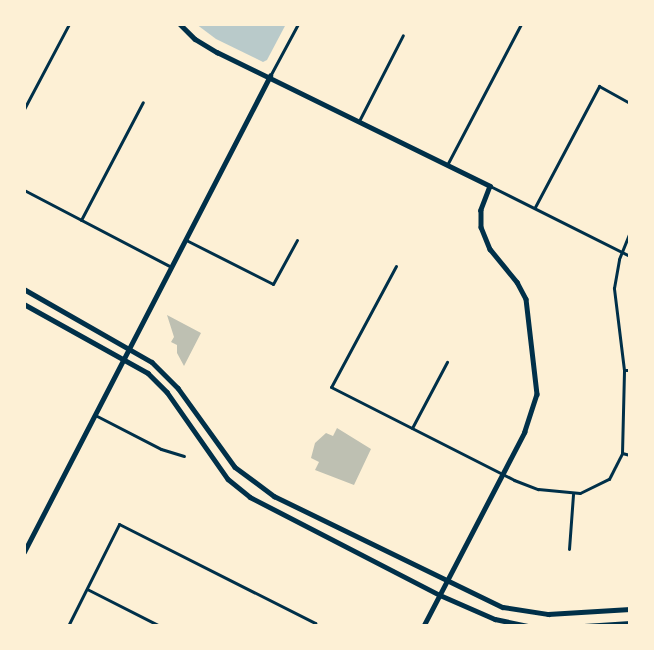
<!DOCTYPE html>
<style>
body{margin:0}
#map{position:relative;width:654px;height:650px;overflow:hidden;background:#fdf0d5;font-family:"IBM Plex Serif",serif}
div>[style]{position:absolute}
.green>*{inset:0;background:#b9caca}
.building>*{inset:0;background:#bec0b2}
.minor>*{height:3px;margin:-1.5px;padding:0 1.5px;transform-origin:1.5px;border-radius:1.5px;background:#003049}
.tertiary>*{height:4.5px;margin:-2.25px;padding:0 2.25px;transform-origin:2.25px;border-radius:2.25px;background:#003049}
.secondary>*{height:4.5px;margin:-2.25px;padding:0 2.25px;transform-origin:2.25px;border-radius:2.25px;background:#003049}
span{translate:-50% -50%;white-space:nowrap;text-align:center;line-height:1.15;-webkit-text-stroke:5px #fdf0d5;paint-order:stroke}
.frame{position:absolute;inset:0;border:26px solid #fdf0d5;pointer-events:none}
</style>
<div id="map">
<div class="green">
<div style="clip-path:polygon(196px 24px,286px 24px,267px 60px,263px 62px,216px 39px)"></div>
</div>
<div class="building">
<div style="clip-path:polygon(167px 315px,201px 333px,184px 366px,177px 353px,177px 345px,171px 342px,174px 337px)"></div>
<div style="clip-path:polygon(337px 428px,371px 449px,354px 485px,315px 470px,319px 462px,311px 458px,315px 443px,326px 433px,333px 436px)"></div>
</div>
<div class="minor">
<div style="left:270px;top:76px;width:59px;rotate:-61.7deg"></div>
<div style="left:24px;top:109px;width:96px;rotate:-62.1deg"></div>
<div style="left:360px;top:119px;width:94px;rotate:-62.9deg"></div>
<div style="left:447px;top:165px;width:159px;rotate:-62.3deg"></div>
<div style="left:490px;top:186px;width:157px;rotate:26.6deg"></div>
<div style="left:24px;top:190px;width:166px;rotate:27.6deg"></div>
<div style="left:535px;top:207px;width:137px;rotate:-62.1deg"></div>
<div style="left:599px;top:86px;width:35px;rotate:29deg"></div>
<div style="left:81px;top:220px;width:133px;rotate:-62.3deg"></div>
<div style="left:186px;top:240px;width:97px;rotate:26.8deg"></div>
<div style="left:273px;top:284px;width:50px;rotate:-61.4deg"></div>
<div style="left:396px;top:266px;width:137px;rotate:118.2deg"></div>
<div style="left:331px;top:387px;width:205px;rotate:26.9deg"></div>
<div style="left:514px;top:480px;width:26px;rotate:21deg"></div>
<div style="left:538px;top:489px;width:42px;rotate:5.4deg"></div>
<div style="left:580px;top:493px;width:32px;rotate:-26deg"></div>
<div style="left:609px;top:479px;width:29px;rotate:-63deg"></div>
<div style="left:622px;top:453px;width:83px;rotate:-88.6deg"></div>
<div style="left:624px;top:370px;width:83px;rotate:-97deg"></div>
<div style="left:614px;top:288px;width:29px;rotate:-80deg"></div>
<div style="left:619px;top:259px;width:29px;rotate:-68deg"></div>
<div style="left:624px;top:370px;width:6px"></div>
<div style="left:95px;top:415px;width:74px;rotate:27.3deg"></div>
<div style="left:161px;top:449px;width:24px;rotate:17deg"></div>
<div style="left:412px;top:428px;width:75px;rotate:-62.1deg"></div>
<div style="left:622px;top:453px;width:8px;rotate:14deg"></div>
<div style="left:569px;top:549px;width:55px;rotate:-85.8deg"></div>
<div style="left:87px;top:589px;width:82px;rotate:26.9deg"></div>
<div style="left:68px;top:626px;width:114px;rotate:-63.4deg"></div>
<div style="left:119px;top:524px;width:220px;rotate:26.8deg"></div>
<div style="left:315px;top:623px;width:4px;rotate:124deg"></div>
</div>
<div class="tertiary">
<div style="left:180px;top:24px;width:21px;rotate:45deg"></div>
<div style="left:195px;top:39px;width:26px;rotate:31deg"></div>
<div style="left:217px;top:52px;width:304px;rotate:26.1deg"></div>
<div style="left:490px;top:186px;width:26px;rotate:111deg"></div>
<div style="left:481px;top:210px;width:17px;rotate:90deg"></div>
<div style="left:481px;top:227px;width:24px;rotate:68deg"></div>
<div style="left:490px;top:249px;width:43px;rotate:50.7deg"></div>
<div style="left:517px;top:282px;width:19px;rotate:62deg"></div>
<div style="left:526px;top:299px;width:96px;rotate:83.4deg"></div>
<div style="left:537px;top:394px;width:40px;rotate:108deg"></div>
<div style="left:525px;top:432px;width:219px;rotate:117.5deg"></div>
<div style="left:24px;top:552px;width:536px;rotate:-62.67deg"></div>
</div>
<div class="secondary">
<div style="left:24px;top:289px;width:147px;rotate:29.7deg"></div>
<div style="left:152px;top:362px;width:37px;rotate:45deg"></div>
<div style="left:178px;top:388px;width:97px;rotate:54.2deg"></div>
<div style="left:235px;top:467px;width:49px;rotate:36.6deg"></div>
<div style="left:274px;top:496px;width:254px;rotate:25.9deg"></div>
<div style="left:503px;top:607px;width:46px;rotate:8.8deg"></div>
<div style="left:548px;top:614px;width:82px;rotate:-3.5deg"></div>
<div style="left:24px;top:304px;width:142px;rotate:29.1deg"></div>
<div style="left:148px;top:373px;width:27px;rotate:45deg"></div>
<div style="left:167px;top:392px;width:106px;rotate:55deg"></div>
<div style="left:228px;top:479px;width:28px;rotate:39deg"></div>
<div style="left:250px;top:497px;width:214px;rotate:27.3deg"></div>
<div style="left:440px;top:595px;width:60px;rotate:23.6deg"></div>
<div style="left:495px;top:619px;width:33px;rotate:12deg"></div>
<div style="left:584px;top:626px;width:46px;rotate:-3.7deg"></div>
</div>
<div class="frame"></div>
</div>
